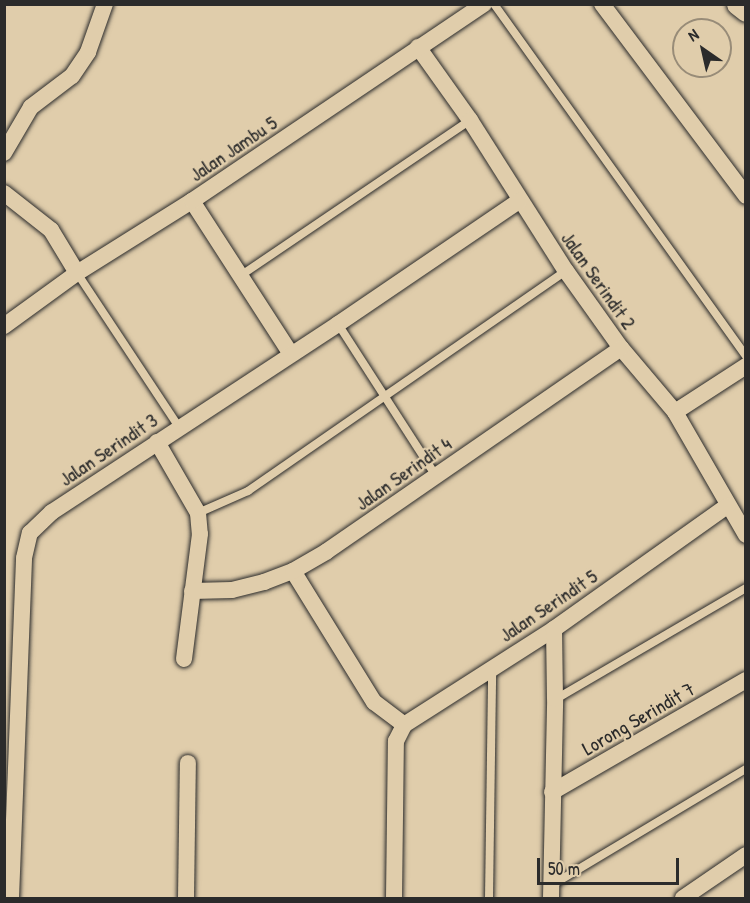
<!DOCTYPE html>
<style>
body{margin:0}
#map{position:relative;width:750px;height:903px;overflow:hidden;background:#e0cdab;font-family:"Patrick Hand",sans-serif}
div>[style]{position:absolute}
.roads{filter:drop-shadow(0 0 2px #2b2b2b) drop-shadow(0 0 2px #2b2b2b)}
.service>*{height:8px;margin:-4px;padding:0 4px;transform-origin:4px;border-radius:4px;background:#e0cdab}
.minor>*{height:16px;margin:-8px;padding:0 8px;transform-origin:8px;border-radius:8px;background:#e0cdab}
.tertiary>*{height:21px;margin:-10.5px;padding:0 10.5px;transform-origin:10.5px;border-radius:10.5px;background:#e0cdab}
span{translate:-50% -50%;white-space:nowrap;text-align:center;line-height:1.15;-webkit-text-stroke:4.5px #e0cdab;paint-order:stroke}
.street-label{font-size:20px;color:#2b2b2b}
.frame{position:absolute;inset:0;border:6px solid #2b2b2b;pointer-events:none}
.north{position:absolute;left:672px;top:18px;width:60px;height:60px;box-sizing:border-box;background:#e0cdab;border:2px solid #988c78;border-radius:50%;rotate:326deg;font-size:16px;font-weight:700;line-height:24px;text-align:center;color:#2b2b2b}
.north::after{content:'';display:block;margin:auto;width:21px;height:27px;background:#2b2b2b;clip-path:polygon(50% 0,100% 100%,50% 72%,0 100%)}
.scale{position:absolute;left:537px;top:858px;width:142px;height:27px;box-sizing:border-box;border:3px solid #2b2b2b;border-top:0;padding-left:8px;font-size:18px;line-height:21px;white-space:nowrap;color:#2b2b2b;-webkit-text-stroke:4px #e0cdab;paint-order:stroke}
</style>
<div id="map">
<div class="roads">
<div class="service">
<div style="left:494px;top:4px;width:433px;rotate:54.4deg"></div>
<div style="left:77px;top:273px;width:185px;rotate:56.5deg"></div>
<div style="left:240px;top:276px;width:278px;rotate:-34.1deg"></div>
<div style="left:338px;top:324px;width:181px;rotate:57.2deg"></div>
<div style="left:198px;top:513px;width:55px;rotate:-23.7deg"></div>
<div style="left:248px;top:491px;width:387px;rotate:-34.7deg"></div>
<div style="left:556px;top:699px;width:220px;rotate:-30.3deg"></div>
<div style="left:552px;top:885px;width:226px;rotate:-30.9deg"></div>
<div style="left:489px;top:898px;width:229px;rotate:-89.2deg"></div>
</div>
<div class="minor">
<div style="left:602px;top:4px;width:240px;rotate:53.1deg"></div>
<div style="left:418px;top:47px;width:90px;rotate:54.5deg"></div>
<div style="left:470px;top:120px;width:179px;rotate:57.6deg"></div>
<div style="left:566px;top:271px;width:95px;rotate:54.5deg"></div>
<div style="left:621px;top:348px;width:84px;rotate:49.8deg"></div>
<div style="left:675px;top:412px;width:142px;rotate:60deg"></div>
<div style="left:4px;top:153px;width:53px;rotate:-59.6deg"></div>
<div style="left:31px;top:107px;width:51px;rotate:-37.1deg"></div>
<div style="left:72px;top:76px;width:29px;rotate:-56deg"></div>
<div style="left:88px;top:52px;width:51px;rotate:-70.5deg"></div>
<div style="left:4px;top:193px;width:60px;rotate:38.2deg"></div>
<div style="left:51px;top:230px;width:50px;rotate:58.8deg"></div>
<div style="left:192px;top:201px;width:182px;rotate:57.1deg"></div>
<div style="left:4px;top:326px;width:90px;rotate:-36deg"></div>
<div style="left:77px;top:273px;width:136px;rotate:-32.1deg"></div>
<div style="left:192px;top:201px;width:352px;rotate:-34deg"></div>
<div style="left:675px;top:412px;width:85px;rotate:-32.9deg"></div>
<div style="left:157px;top:442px;width:82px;rotate:60deg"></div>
<div style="left:198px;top:513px;width:21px;rotate:85deg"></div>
<div style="left:200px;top:534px;width:126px;rotate:97.3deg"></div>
<div style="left:293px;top:571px;width:154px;rotate:58.3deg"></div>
<div style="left:374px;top:702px;width:38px;rotate:37deg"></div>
<div style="left:192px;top:591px;width:40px;rotate:-1.4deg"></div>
<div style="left:232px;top:590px;width:33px;rotate:-14deg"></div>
<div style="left:264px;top:582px;width:31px;rotate:-21deg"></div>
<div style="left:293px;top:571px;width:39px;rotate:-30deg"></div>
<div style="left:327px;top:551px;width:357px;rotate:-34.6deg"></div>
<div style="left:552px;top:792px;width:224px;rotate:-30deg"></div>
<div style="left:11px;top:898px;width:340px;rotate:-87.8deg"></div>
<div style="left:24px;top:558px;width:26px;rotate:-77deg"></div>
<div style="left:30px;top:533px;width:30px;rotate:-44deg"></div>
<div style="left:52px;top:512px;width:342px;rotate:-33.3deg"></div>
<div style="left:338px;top:324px;width:219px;rotate:-34.2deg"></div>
<div style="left:186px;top:898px;width:135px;rotate:-89.2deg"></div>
<div style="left:394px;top:898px;width:157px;rotate:-89.3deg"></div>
<div style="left:396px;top:741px;width:18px;rotate:-63deg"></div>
<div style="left:404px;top:725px;width:178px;rotate:-32.6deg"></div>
<div style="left:554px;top:629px;width:212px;rotate:-35.4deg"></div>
<div style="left:551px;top:898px;width:199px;rotate:-88.8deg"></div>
<div style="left:555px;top:699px;width:70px;rotate:-90.8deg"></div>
<div style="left:683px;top:898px;width:76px;rotate:-34.3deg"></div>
</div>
<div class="tertiary">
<div style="left:737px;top:4px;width:11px;rotate:38deg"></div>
</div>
</div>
<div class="street-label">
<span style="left:233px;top:148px;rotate:-34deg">Jalan Jambu 5</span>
<span style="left:599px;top:280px;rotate:55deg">Jalan Serindit 2</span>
<span style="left:108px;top:449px;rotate:-34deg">Jalan Serindit 3</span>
<span style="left:403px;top:473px;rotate:-35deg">Jalan Serindit 4</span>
<span style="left:548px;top:605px;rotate:-34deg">Jalan Serindit 5</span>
<span style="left:638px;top:718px;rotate:-30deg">Lorong Serindit 7</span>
</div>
<div class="frame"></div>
<div class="north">N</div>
<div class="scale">50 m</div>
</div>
